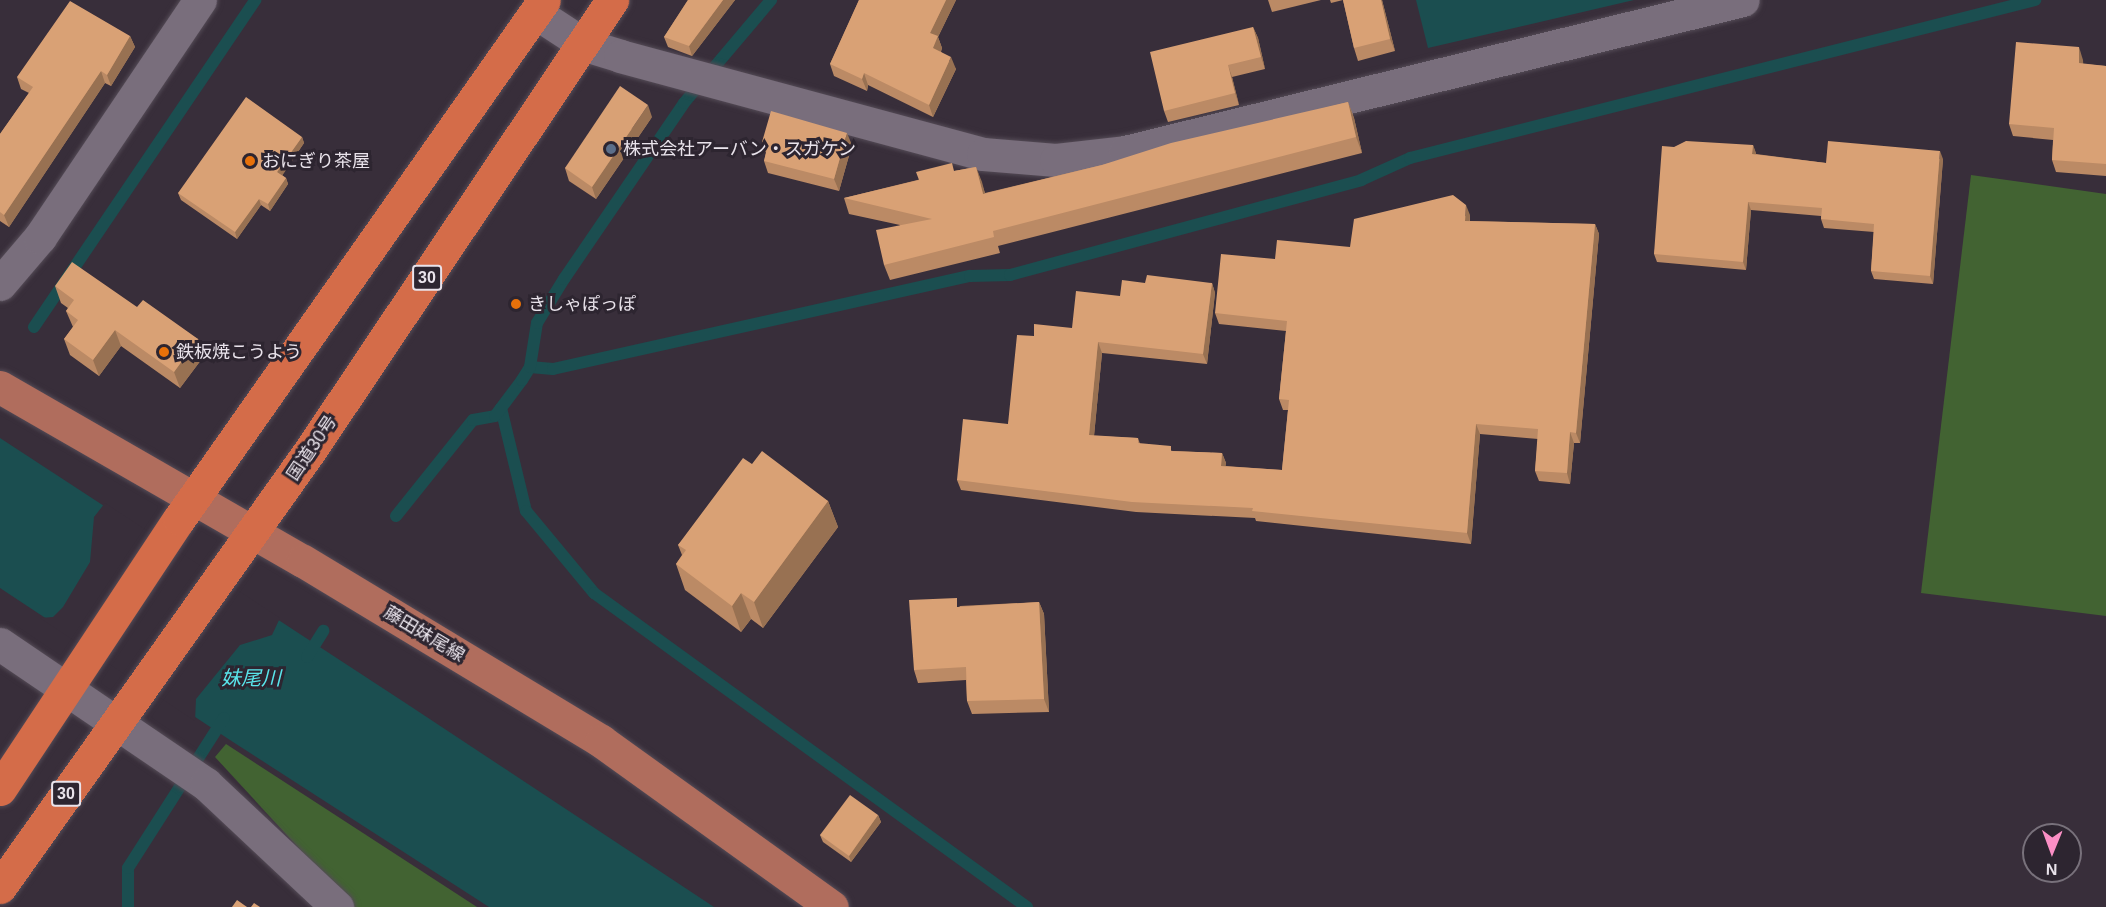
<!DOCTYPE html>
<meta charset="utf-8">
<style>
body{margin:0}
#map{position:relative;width:2106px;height:907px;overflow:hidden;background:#382e3a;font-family:Helvetica,"Noto Sans JP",sans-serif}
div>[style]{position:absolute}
.green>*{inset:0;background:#426332}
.water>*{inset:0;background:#1b4e50}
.pier>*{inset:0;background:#382e3a}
.stream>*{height:12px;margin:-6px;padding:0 6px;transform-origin:6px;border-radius:6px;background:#1b4e50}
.roads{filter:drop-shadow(0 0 2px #544b56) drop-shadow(0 0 2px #544b56)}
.minor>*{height:33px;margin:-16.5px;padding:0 16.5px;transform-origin:16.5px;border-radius:16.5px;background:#796e7c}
.major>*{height:33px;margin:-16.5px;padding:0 16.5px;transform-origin:16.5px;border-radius:16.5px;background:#b06d5d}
.highway>*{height:33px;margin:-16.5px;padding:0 16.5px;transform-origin:16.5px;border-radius:16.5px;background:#d46c49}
.wall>*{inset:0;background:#bb8a65}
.shaded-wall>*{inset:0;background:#987152}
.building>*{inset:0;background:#d9a175}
.dots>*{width:16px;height:16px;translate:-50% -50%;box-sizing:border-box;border:3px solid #2d2530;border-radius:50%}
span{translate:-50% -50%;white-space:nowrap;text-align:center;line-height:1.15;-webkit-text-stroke:6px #2d2530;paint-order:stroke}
.shield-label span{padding:2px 4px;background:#2d2530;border:2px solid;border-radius:4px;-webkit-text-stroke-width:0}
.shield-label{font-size:16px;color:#e9e3eb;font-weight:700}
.poi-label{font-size:18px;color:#e9e3eb}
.left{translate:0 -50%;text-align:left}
.street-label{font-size:18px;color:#e9e3eb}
.water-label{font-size:20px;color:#59e5eb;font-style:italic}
.north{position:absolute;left:2022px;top:823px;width:60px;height:60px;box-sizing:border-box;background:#2d2530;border:2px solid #78717b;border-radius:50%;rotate:181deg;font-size:16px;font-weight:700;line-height:24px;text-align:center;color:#e9e3eb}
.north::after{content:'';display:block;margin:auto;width:21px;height:27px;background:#fb8fc5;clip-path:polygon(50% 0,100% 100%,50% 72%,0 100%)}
</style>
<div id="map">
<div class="green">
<div style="clip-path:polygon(1971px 175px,2106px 194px,2106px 616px,1921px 593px)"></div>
<div style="clip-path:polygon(226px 744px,477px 907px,353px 907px,215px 757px)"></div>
</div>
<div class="water">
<div style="clip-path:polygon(1416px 0,1634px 0,1428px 48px)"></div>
<div style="clip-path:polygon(0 438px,407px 704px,714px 907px,489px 907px,233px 742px,0 588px)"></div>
</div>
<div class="pier">
<div style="clip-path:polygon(105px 503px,280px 618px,272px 635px,240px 645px,196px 699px,195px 721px,40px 618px,53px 617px,63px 607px,90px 562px,94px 517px)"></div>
</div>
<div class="stream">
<div style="left:34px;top:327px;width:395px;rotate:-55.9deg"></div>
<div style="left:530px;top:367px;width:23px;rotate:5deg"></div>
<div style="left:553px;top:369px;width:427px;rotate:-12.6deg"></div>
<div style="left:970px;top:276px;width:40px;rotate:-1.4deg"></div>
<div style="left:1010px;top:275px;width:364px;rotate:-15.1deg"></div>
<div style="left:1361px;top:180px;width:54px;rotate:-24.2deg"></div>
<div style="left:1410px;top:158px;width:645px;rotate:-14.19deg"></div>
<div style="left:501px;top:408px;width:106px;rotate:76.4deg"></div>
<div style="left:526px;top:511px;width:107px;rotate:50.3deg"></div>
<div style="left:594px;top:593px;width:535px;rotate:35.95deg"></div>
<div style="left:396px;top:516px;width:123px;rotate:-51.3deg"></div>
<div style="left:473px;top:420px;width:22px;rotate:-10deg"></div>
<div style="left:495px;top:416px;width:45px;rotate:-53.1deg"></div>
<div style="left:522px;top:380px;width:15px;rotate:-58deg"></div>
<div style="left:530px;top:367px;width:45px;rotate:-81deg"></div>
<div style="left:537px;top:323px;width:52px;rotate:-58.5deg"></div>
<div style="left:564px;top:279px;width:213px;rotate:-55.7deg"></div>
<div style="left:684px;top:103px;width:135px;rotate:-49.8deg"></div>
<div style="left:307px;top:657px;width:31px;rotate:-58deg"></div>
<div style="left:128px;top:907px;width:39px;rotate:-90deg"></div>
<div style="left:128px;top:868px;width:178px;rotate:-57.4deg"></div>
</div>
<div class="roads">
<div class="minor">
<div style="left:536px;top:13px;width:59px;rotate:33.1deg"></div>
<div style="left:585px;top:45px;width:37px;rotate:17deg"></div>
<div style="left:620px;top:56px;width:376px;rotate:15.1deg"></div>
<div style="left:983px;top:154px;width:73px;rotate:4.7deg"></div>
<div style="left:1056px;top:160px;width:69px;rotate:-6.6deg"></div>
<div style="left:1125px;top:152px;width:636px;rotate:-13.82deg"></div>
<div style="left:0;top:284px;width:62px;rotate:-49.6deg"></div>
<div style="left:40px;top:237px;width:286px;rotate:-56deg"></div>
<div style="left:0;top:644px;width:249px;rotate:34.2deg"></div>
<div style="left:206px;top:784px;width:180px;rotate:43.2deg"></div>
</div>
<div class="major">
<div style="left:0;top:387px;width:349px;rotate:29.9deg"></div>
<div style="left:303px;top:561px;width:348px;rotate:31.1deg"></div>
<div style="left:601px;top:741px;width:284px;rotate:35.7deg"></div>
</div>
<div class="highway">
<div style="left:0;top:789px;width:324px;rotate:-56.5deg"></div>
<div style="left:179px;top:519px;width:634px;rotate:-54.88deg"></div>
<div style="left:0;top:887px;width:537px;rotate:-54.62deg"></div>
<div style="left:311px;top:449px;width:541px;rotate:-56.16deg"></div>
</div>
</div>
<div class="wall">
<div style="clip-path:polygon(688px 0,735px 0,692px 56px,668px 47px,664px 37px)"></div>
<div style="clip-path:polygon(859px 0,956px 0,938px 37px,942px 48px,941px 52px,956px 69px,933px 117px,868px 85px,867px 91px,834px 76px,830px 64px)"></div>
<div style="clip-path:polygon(1268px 0,1321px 0,1272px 12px)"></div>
<div style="clip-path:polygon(1330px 0,1382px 0,1395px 51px,1358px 61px,1354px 48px,1343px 0,1331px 3px)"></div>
<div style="clip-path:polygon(1253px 27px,1258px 38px,1265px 69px,1232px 77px,1239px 105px,1168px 122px,1164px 111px)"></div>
<div style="clip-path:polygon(130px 36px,135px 47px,111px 86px,105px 83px,9px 227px,0 221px,0 134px,29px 93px,21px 89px,17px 77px)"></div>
<div style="clip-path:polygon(2083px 60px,2083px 64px,2106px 66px,2106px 176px,2056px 172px,2052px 160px,2053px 140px,2013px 136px,2009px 124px)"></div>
<div style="clip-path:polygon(1348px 102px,1354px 118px,1362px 153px,998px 246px,1000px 253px,890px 280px,884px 265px,900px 225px,849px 214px,844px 198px,954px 171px,976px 167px,985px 193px,1102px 165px)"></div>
<div style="clip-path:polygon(652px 117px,596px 199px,569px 181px,565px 168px)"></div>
<div style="clip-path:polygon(302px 137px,304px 143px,282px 175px,286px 178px,288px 184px,270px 211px,261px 205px,237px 239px,181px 200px,178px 193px)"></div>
<div style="clip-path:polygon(762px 142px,852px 145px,839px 191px,768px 173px,764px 161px,766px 153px)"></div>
<div style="clip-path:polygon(1753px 145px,1756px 154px,1826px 163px,1943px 159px,1933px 284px,1874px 279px,1871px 271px,1874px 232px,1824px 228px,1821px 219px,1821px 216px,1751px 210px,1746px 270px,1657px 262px,1654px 254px,1674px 147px)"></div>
<div style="clip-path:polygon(1470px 215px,1470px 221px,1595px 224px,1599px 234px,1580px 443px,1574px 443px,1570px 484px,1539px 481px,1535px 471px,1538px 439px,1480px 434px,1471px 544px,1256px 521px,1255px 518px,1136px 512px,961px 490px,957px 480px,1008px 424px,1034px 336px,1072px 328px,1120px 296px,1145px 283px,1212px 283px,1215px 293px,1207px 364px,1102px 353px,1094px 436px,1138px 438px,1140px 444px,1173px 451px,1222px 453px,1226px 463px,1225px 466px,1282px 470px,1288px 410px,1283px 410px,1279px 399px,1286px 331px,1219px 324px,1215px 313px,1275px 259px,1350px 247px)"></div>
<div style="clip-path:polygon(55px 286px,137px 307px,198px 339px,204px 356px,180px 388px,121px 346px,99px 376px,70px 355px,64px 339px,73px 327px,66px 311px,68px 308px,61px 303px)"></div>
<div style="clip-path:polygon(752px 464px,828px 501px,838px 527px,763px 628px,751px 619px,741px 632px,685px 590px,676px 564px,682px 555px,678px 545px)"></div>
<div style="clip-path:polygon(1039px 602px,1044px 614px,1049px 712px,972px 714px,967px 701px,966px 680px,918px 683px,914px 670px,960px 606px)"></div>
<div style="clip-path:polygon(878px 815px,881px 822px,851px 862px,823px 842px,820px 835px)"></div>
</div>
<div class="shaded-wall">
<div style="clip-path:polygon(723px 0,735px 0,692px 56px,689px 46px)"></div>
<div style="clip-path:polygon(946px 0,956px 0,938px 37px,942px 48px,937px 60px,933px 48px,930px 33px)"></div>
<div style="clip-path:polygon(1381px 0,1382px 0,1395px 51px,1390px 39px)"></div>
<div style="clip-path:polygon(1253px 27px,1258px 38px,1265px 69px,1261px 57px)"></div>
<div style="clip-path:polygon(130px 36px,135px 47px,111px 86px,107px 75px)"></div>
<div style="clip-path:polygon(2079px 47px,2083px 60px,2084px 76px,2079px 63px)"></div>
<div style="clip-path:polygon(951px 57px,956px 69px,933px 117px,929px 105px)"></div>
<div style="clip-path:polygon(1228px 65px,1232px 77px,1239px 105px,1235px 93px)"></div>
<div style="clip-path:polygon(101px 71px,105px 83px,9px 227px,4px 215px)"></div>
<div style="clip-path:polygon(864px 73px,868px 85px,867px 91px,862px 79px)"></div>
<div style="clip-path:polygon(1348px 102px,1354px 118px,1362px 153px,1356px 137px)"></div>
<div style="clip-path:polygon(648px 105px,652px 117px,596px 199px,592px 187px)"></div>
<div style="clip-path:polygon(847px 133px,852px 145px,839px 191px,834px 179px)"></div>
<div style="clip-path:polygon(302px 137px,304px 143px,280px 179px,277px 172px)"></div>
<div style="clip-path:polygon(1753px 145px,1756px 153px,1755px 162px,1752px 154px)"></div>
<div style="clip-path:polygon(1940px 151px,1943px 159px,1933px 284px,1930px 276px)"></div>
<div style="clip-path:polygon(976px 167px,982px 182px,989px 209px,983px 194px)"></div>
<div style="clip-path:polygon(286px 178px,288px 184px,270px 211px,268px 204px)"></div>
<div style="clip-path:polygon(259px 199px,261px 205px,237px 239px,235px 232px)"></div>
<div style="clip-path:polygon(1748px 202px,1751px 210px,1746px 270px,1743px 262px)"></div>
<div style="clip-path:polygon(1466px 205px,1470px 215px,1469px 232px,1465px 221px)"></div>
<div style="clip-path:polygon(1595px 224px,1599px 234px,1580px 443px,1576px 433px)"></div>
<div style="clip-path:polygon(1212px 283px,1215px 293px,1207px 364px,1203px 354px)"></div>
<div style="clip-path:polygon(115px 330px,121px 346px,99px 376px,93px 360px)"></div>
<div style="clip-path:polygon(198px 339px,204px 356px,180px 388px,174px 372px)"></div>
<div style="clip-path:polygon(1098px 342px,1102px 353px,1093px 446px,1089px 435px)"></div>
<div style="clip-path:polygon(1476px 424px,1480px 434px,1471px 544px,1467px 533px)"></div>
<div style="clip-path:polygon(1570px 432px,1574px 443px,1570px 484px,1567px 473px)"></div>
<div style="clip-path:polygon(1222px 453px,1226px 463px,1225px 476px,1221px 466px)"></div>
<div style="clip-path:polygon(828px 501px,838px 527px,763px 628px,754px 602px)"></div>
<div style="clip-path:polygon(741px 593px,751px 619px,741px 632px,732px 606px)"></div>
<div style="clip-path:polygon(1039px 602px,1044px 614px,1049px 712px,1044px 699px)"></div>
<div style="clip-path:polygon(878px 815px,881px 822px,851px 862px,849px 856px)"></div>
</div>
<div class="building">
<div style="clip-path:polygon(688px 0,723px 0,689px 46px,664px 37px)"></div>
<div style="clip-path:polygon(859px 0,946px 0,930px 33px,938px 36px,933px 48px,951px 57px,929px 105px,864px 73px,862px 79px,830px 64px)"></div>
<div style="clip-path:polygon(1343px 0,1381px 0,1390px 39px,1354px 48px)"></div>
<div style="clip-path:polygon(70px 1px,130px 36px,107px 75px,101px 71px,4px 215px,0 212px,0 134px,33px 87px,17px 77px)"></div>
<div style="clip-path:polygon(1253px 27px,1261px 57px,1228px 65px,1235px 93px,1164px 111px,1150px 52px)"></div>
<div style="clip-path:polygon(2016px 42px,2079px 47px,2079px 63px,2106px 66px,2106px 164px,2052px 160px,2054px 128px,2009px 124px)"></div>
<div style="clip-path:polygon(620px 86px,648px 105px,592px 187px,565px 168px)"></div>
<div style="clip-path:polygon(246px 97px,302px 137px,277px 172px,286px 178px,268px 204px,259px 199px,235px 232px,178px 193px)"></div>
<div style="clip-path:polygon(1348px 102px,1356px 137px,993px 231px,994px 237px,884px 265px,876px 230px,932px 219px,844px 198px,919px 180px,916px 172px,952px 163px,954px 171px,976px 167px,983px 194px,1102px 165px,1171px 143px)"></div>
<div style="clip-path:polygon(771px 111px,847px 133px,834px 179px,764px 161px,768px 144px,762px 142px)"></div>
<div style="clip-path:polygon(1686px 141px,1753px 145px,1752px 154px,1826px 163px,1828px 141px,1940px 151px,1930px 276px,1871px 271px,1874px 224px,1821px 219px,1822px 208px,1748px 202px,1743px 262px,1654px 254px,1662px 146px,1674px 147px)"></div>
<div style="clip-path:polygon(1453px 195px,1466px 205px,1465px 221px,1595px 224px,1576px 433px,1570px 432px,1567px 473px,1535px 471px,1538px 429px,1476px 424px,1467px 533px,1252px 511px,1253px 508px,1132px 502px,957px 480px,963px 419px,1008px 424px,1017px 335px,1034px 336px,1034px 324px,1072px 328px,1076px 291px,1120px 296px,1122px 280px,1145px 283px,1147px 275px,1212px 283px,1203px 354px,1098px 342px,1089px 435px,1138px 438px,1138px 443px,1171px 446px,1171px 451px,1222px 453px,1221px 466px,1282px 470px,1289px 400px,1279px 399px,1287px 321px,1215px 313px,1221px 254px,1275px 259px,1277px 240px,1350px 247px,1354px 219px)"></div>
<div style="clip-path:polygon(72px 262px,137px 307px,143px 300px,198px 339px,174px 372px,115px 330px,93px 360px,64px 339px,78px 320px,66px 311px,74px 300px,55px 286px)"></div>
<div style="clip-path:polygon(762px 451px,828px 501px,754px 602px,741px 593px,732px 606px,676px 564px,686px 550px,678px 545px,743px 458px,752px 464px)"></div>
<div style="clip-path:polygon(957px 598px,957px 607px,1039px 602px,1044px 699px,967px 701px,966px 667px,914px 670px,909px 600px)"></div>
<div style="clip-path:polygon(850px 795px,878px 815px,849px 856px,820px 835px)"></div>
<div style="clip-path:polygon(237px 900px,247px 907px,232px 907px)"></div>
<div style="clip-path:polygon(254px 903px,260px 907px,251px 907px)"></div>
</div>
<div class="dots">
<div style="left:611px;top:149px;background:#5c6f8a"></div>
<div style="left:250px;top:161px;background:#e8710a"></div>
<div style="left:516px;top:304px;background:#e8710a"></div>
<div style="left:164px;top:352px;background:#e8710a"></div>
</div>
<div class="shield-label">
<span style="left:427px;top:278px">30</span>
<span style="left:66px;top:794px">30</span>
</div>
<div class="poi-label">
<span class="left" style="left:623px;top:149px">株式会社アーバン・スガケン</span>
<span class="left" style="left:262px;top:161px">おにぎり茶屋</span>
<span class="left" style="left:528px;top:304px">きしゃぽっぽ</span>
<span class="left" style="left:176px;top:352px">鉄板焼こうよう</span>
</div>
<div class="street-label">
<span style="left:312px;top:448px;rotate:-56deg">国道30号</span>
<span style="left:424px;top:634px;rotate:31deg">藤田妹尾線</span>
</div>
<div class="water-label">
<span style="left:251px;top:678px">妹尾川</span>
</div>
<div class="north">N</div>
</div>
